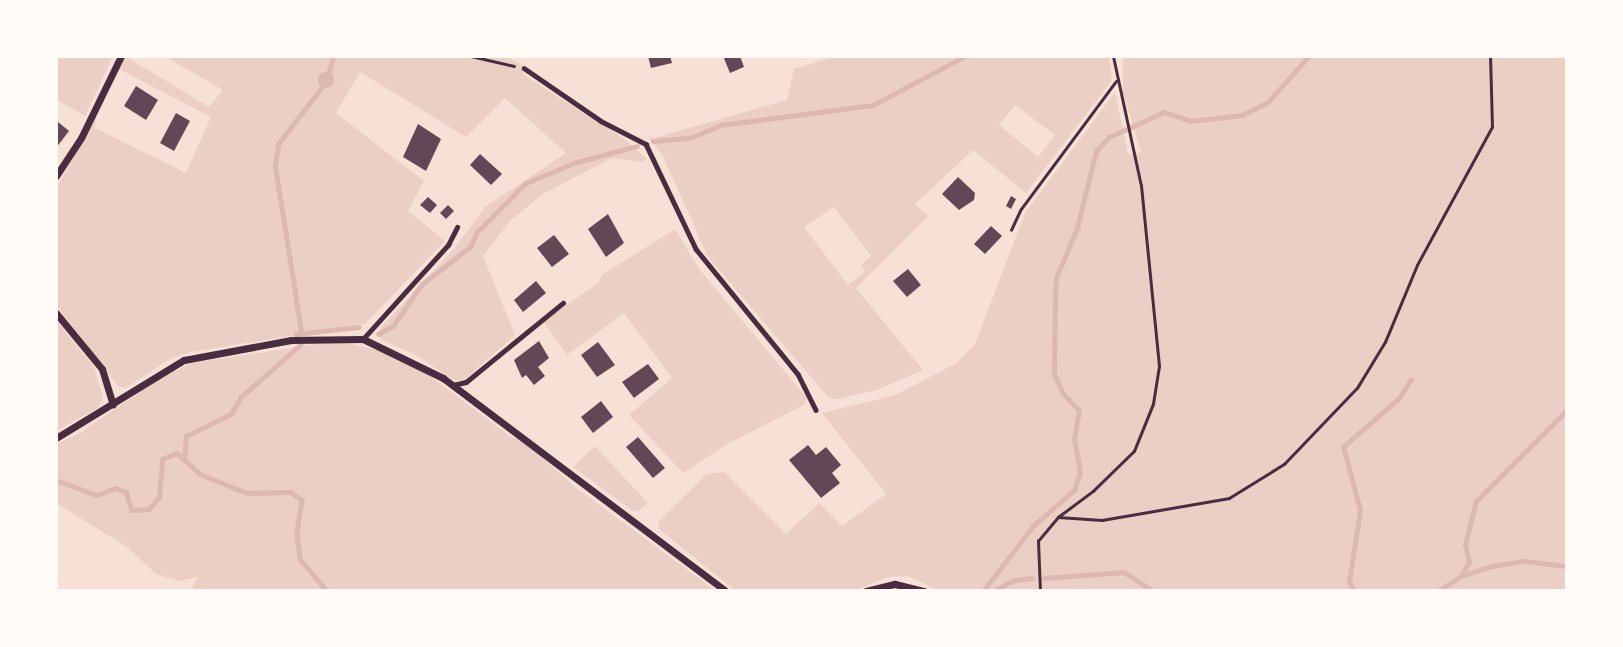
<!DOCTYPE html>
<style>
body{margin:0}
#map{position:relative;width:1623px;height:647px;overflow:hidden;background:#f7e1d7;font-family:Roboto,sans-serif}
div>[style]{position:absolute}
.green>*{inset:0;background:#ebcfc5}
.water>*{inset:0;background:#dcb8b0}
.round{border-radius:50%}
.stream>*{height:4.5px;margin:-2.25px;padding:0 2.25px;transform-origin:2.25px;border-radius:2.25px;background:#dcb8b0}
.building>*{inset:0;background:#644757}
.path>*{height:2.5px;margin:-1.25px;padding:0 1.25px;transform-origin:1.25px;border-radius:1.25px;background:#4a2c40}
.service>*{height:4.5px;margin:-2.25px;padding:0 2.25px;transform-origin:2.25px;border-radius:2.25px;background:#4a2c40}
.minor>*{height:7px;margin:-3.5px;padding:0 3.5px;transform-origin:3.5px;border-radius:3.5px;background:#4a2c40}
span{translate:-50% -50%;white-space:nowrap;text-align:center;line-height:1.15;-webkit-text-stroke:7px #fffaf5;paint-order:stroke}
.frame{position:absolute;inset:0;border:58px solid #fffaf5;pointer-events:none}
</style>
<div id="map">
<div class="green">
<div style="clip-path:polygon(56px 56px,113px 56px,85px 116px,56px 99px)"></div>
<div style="clip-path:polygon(125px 56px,209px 107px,223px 90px,164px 56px,513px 56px,511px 59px,521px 64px,524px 75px,624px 139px,647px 159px,640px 162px,612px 158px,543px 194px,510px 221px,483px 256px,515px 335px,463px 381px,453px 380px,416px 355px,384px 341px,379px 337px,381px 327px,454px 249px,485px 207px,566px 153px,505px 98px,466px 137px,360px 72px,336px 113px,424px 181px,408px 211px,445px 241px,365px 324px,190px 352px,170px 359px,126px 388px,118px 386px,56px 305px,56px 188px,97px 114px,95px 128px,186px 173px,211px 117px,117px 68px)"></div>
<div style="clip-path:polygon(evenodd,837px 56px,1109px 56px,1112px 80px,1026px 193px,973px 150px,915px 204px,928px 216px,856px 288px,923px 370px,877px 390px,836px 399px,829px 398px,708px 257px,663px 156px,648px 136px,654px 138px,787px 100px,794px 69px,837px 56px,1015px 105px,1055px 135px,1038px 157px,999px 125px,1015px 105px,837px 56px,834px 207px,871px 256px,861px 265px,865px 272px,848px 285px,804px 227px,834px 207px)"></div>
<div style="clip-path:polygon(1123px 56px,1567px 56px,1567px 591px,939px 591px,908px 576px,887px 577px,854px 591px,736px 591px,660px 530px,658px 522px,707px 474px,724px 472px,786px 534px,819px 503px,842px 526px,886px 494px,822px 413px,895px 395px,955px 364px,975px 344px,1025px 213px,1115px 92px,1128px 154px,1141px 152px,1123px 93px)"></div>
<div style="clip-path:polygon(675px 229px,700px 270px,806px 397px,804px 405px,729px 443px,683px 473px,629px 415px,672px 378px,624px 313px,567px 355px,543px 321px,599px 283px,602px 275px)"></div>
<div style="clip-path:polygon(56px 320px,94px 367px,103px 398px,98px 408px,56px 431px)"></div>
<div style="clip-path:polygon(338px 341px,381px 351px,426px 373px,512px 438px,519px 437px,574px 486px,716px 591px,190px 591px,198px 577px,179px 581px,156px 574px,127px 547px,56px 503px,56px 444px,80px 433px,160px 378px,191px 363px)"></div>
<div style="clip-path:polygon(595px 446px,648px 503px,640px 510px,633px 511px,573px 467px)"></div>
</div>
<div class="water">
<div class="round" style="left:318px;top:72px;width:16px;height:16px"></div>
</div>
<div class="stream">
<div style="left:328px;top:75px;width:20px;rotate:-75deg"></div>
<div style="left:653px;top:141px;width:37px;rotate:-5deg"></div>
<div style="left:690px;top:138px;width:34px;rotate:-23deg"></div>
<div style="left:721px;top:125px;width:153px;rotate:-7.5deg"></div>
<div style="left:873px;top:105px;width:104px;rotate:-28deg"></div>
<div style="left:301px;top:331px;width:167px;rotate:-99deg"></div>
<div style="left:275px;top:166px;width:22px;rotate:-82deg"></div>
<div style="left:278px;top:144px;width:77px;rotate:-52.4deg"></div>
<div style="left:296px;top:334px;width:63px;rotate:-6.3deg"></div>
<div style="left:378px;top:334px;width:17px;rotate:-28deg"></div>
<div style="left:393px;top:326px;width:51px;rotate:-55.4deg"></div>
<div style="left:422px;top:284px;width:61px;rotate:-37.6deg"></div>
<div style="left:470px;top:247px;width:17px;rotate:-65deg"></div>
<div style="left:477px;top:232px;width:69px;rotate:-45deg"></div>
<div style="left:526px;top:183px;width:52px;rotate:-22.6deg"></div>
<div style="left:574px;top:163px;width:65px;rotate:-15.1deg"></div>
<div style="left:184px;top:460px;width:24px;rotate:-85deg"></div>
<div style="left:186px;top:436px;width:50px;rotate:-26.1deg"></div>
<div style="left:231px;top:414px;width:20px;rotate:-60deg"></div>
<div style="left:241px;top:397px;width:79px;rotate:-41.4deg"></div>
<div style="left:56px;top:480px;width:44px;rotate:20.1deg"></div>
<div style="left:97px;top:495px;width:19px;rotate:-21deg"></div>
<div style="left:115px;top:488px;width:12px;rotate:20deg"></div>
<div style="left:126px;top:492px;width:19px;rotate:72deg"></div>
<div style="left:132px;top:510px;width:17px;rotate:-3deg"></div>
<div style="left:149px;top:509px;width:16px;rotate:-50deg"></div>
<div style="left:159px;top:497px;width:38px;rotate:-85deg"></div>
<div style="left:162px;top:459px;width:16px;rotate:-22deg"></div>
<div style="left:177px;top:453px;width:31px;rotate:42deg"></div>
<div style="left:200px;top:474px;width:51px;rotate:22deg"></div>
<div style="left:247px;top:493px;width:44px;rotate:-1.3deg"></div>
<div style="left:291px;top:492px;width:14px;rotate:36deg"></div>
<div style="left:302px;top:500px;width:33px;rotate:99deg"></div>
<div style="left:297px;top:533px;width:26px;rotate:83deg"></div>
<div style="left:300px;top:559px;width:42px;rotate:49.8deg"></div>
<div style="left:1461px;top:576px;width:16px;rotate:-60deg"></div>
<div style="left:1469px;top:562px;width:17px;rotate:-103deg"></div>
<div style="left:1465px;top:545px;width:45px;rotate:-76deg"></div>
<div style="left:1476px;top:501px;width:129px;rotate:-45deg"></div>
<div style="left:1044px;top:578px;width:80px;rotate:-4.3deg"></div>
<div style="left:1124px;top:572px;width:35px;rotate:33deg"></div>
<div style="left:983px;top:591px;width:82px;rotate:-52.4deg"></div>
<div style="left:1033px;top:526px;width:55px;rotate:-41.3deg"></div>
<div style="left:1074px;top:490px;width:18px;rotate:-71deg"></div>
<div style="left:1080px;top:473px;width:35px;rotate:-100deg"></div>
<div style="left:1074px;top:439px;width:28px;rotate:-80deg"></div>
<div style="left:1079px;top:411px;width:23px;rotate:-133deg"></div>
<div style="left:1063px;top:394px;width:21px;rotate:-115deg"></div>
<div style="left:1054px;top:375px;width:79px;rotate:-89.3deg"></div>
<div style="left:1055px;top:296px;width:18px;rotate:-87deg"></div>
<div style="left:1056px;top:278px;width:54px;rotate:-67.2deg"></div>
<div style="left:1077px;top:228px;width:79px;rotate:-76.1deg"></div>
<div style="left:1096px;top:151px;width:19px;rotate:-47deg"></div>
<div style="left:1109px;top:137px;width:60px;rotate:-24.4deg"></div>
<div style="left:1164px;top:112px;width:28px;rotate:18deg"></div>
<div style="left:1191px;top:121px;width:51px;rotate:-6.7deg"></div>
<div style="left:1242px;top:115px;width:28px;rotate:-26deg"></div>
<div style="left:1267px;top:103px;width:63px;rotate:-48.2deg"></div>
<div style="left:994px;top:591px;width:23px;rotate:-29deg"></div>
<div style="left:1014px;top:580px;width:18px;rotate:-6deg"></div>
<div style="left:1354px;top:591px;width:10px;rotate:-119deg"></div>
<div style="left:1349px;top:582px;width:73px;rotate:-81.3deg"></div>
<div style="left:1360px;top:510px;width:65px;rotate:-105.1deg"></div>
<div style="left:1343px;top:447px;width:73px;rotate:-41.1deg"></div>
<div style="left:1398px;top:399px;width:23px;rotate:-56deg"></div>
<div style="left:1438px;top:591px;width:27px;rotate:-33deg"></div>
<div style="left:1461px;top:576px;width:28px;rotate:-18deg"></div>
<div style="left:1488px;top:567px;width:36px;rotate:-10deg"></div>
<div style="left:1523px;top:561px;width:44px;rotate:6.5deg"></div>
</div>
<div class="building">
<div style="clip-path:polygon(648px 56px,670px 56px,672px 63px,651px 68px)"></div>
<div style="clip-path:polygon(723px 56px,740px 56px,744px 67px,730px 73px)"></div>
<div style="clip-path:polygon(136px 86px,158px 100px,146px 120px,124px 106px)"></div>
<div style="clip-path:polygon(176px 113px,190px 121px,174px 151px,160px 143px)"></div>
<div style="clip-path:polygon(58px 122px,69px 131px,56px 148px,56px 125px)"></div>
<div style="clip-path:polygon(418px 124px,441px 139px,426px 171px,403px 157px)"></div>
<div style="clip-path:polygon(480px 154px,502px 174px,491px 185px,470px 165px)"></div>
<div style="clip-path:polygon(958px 177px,975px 193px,974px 200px,959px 210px,942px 194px)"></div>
<div style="clip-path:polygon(1011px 196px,1016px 199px,1011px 209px,1006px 206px)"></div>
<div style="clip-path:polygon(428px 197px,437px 205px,430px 213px,420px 205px)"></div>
<div style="clip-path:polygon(448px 205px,454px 211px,446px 219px,440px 213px)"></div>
<div style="clip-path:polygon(608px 214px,624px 243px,606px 257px,588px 229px)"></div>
<div style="clip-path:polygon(991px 226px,1002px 236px,985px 254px,974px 244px)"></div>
<div style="clip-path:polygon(554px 235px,569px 254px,552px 267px,537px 248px)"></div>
<div style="clip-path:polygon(908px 269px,921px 285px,907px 297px,893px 281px)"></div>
<div style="clip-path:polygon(536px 281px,546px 293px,523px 312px,514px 300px)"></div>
<div style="clip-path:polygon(539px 341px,549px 358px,538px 367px,545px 376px,534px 385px,526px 375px,522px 378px,514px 360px)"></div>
<div style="clip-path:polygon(598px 342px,615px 365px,597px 377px,581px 355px)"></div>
<div style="clip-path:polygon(648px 364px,659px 379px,634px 398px,622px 382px)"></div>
<div style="clip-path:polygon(601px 401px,613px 417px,593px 433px,581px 417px)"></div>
<div style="clip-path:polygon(638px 437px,665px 468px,653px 478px,626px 447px)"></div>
<div style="clip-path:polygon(808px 445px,816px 455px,826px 447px,841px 465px,832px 473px,840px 483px,821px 498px,789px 460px)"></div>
</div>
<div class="path">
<div style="left:471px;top:56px;width:44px;rotate:13.1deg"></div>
<div style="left:1011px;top:230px;width:23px;rotate:-65deg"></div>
<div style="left:1021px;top:209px;width:159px;rotate:-53.4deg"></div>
<div style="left:1058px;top:517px;width:44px;rotate:3.9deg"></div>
<div style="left:1102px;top:520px;width:129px;rotate:-9.8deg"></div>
<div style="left:1229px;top:498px;width:65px;rotate:-31.7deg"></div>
<div style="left:1284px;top:464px;width:105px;rotate:-46.2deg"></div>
<div style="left:1357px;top:388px;width:54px;rotate:-58.7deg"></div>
<div style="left:1385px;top:342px;width:83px;rotate:-67.4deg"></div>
<div style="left:1417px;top:265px;width:157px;rotate:-61.5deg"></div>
<div style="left:1492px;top:127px;width:71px;rotate:-91.6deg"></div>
<div style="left:1040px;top:591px;width:50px;rotate:-92.3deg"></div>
<div style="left:1038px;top:541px;width:31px;rotate:-50deg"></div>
<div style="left:1058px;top:517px;width:44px;rotate:-36.6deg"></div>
<div style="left:1093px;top:491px;width:57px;rotate:-44.3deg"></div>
<div style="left:1134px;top:451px;width:51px;rotate:-68deg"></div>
<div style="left:1153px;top:404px;width:38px;rotate:-81deg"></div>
<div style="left:1159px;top:366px;width:181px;rotate:-95.7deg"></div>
<div style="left:1141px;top:186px;width:133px;rotate:-102.2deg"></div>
</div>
<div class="service">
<div style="left:524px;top:68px;width:93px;rotate:34.5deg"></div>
<div style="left:601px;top:121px;width:51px;rotate:27.1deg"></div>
<div style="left:646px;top:144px;width:116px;rotate:64.5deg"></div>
<div style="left:696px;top:249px;width:161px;rotate:50.8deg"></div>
<div style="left:798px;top:374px;width:40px;rotate:63.4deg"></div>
<div style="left:363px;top:339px;width:127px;rotate:-47.9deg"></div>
<div style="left:448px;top:245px;width:20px;rotate:-63deg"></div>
<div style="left:453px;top:385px;width:13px;rotate:-13deg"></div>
<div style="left:466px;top:382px;width:125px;rotate:-39.2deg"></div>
</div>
<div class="minor">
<div style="left:56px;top:176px;width:45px;rotate:-56.7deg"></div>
<div style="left:81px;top:138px;width:91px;rotate:-64deg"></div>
<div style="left:56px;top:313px;width:72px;rotate:50.6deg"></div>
<div style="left:102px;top:369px;width:37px;rotate:73deg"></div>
<div style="left:56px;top:438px;width:150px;rotate:-31.4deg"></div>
<div style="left:184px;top:360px;width:109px;rotate:-10.6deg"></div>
<div style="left:291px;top:340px;width:72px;rotate:-0.8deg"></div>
<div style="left:363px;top:339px;width:89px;rotate:26deg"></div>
<div style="left:443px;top:378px;width:354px;rotate:37deg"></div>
<div style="left:866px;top:591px;width:30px;rotate:-14deg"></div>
<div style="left:895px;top:584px;width:30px;rotate:14deg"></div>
</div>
<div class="frame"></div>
</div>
